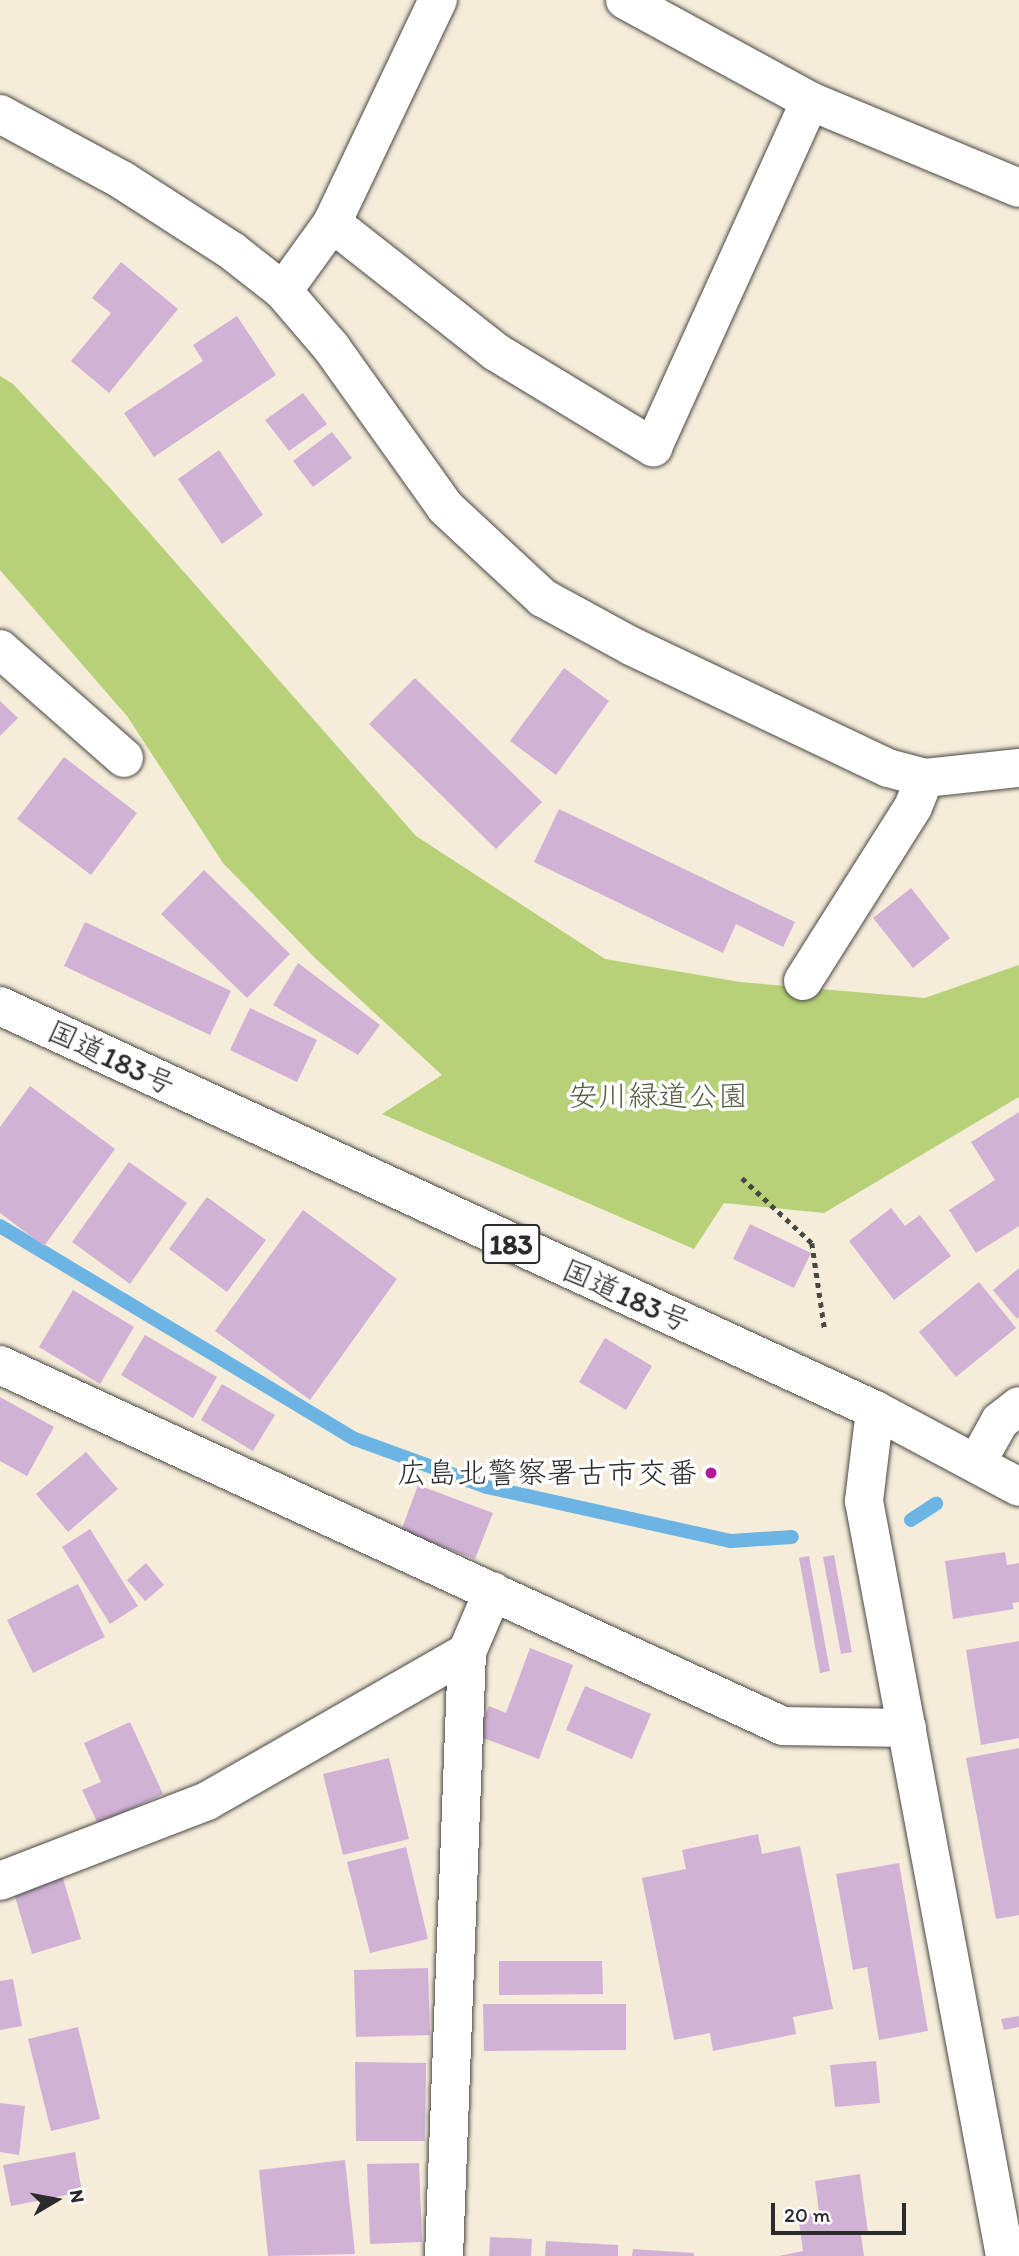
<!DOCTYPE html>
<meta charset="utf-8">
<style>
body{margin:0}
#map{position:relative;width:1019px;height:2256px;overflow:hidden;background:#f5ecd9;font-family:Itim,"Klee One",sans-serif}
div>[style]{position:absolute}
.green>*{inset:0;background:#b6d177}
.stream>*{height:14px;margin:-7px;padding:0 7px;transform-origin:7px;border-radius:7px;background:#6bb4e3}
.building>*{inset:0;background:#d1b2d6}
.path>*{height:4.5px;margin-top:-2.25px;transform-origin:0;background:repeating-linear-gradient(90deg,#494845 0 5px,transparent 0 10px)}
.roads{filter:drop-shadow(0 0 2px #494845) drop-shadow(0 0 2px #494845)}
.minor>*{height:38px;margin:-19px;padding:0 19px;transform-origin:19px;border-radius:19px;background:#fff}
.highway>*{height:38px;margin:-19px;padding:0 19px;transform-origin:19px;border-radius:19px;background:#fff}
.dots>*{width:19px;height:19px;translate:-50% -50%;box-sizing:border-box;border:4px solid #fff;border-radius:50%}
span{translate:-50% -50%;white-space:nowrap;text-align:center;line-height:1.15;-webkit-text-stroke:7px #fff;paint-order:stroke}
.shield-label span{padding:2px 5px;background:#fff;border:2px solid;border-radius:5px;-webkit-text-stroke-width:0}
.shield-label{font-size:28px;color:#2b2b2b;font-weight:700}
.street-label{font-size:30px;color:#2b2b2b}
.park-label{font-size:30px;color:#555d42}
.poi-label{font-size:30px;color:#2b2b2b}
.right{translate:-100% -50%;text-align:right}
.north{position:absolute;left:21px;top:2165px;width:70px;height:70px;-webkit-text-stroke:5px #fff;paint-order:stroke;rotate:80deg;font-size:19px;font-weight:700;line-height:28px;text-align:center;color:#2b2b2b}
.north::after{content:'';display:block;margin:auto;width:24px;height:32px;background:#2b2b2b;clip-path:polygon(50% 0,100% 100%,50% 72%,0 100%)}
.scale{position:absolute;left:771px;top:2203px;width:135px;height:32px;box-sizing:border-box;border:4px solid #2b2b2b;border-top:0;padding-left:9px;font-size:21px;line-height:24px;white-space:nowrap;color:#2b2b2b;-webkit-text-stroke:5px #fff;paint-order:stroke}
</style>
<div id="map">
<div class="green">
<div style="clip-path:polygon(0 376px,13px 384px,111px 489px,416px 836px,605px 959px,740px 982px,925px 998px,1019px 965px,1019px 1097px,824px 1213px,724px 1203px,694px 1249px,382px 1114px,442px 1075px,315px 958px,223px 863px,127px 716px,0 570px)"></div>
</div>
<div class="stream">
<div style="left:0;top:1226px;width:414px;rotate:31deg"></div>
<div style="left:355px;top:1439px;width:140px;rotate:20deg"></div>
<div style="left:487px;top:1487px;width:250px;rotate:12.5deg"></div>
<div style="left:731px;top:1541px;width:61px;rotate:-3.8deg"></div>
<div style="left:911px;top:1520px;width:30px;rotate:-33deg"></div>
</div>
<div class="building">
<div style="clip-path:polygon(121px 262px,178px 309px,109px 393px,71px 361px,111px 313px,92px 298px)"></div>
<div style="clip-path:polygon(237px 316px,276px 375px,154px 457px,124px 413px,203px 361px,193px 345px)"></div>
<div style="clip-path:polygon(303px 393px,327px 424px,289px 451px,265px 420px)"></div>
<div style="clip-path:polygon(332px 432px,352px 458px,313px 487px,293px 461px)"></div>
<div style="clip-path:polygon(219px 450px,263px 515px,222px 544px,178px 479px)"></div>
<div style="clip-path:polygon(564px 668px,609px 701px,556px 775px,510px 741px)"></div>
<div style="clip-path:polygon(415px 678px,542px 802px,496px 849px,369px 724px)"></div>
<div style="clip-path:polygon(0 701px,18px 718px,0 736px)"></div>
<div style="clip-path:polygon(64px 757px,137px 813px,91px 875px,17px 819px)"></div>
<div style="clip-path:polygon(559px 809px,795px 922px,783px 947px,736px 924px,723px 953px,534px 862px)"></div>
<div style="clip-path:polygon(204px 870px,290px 954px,247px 998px,161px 914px)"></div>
<div style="clip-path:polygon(911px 888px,950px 938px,913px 968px,873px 918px)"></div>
<div style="clip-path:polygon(85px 922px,231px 991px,210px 1035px,64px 966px)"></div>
<div style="clip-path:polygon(298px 963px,380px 1025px,358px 1055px,273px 1005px)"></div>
<div style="clip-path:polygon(250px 1008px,317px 1040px,297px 1082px,230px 1050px)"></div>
<div style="clip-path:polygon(30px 1086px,115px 1149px,44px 1246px,0 1213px,0 1127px)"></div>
<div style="clip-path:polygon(1019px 1112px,1019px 1226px,976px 1253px,949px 1210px,995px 1180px,971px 1142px)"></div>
<div style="clip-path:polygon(129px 1162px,187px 1203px,130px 1284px,72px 1242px)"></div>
<div style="clip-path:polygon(207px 1197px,266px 1240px,227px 1292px,169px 1249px)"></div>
<div style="clip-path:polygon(891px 1208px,905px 1226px,920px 1215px,951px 1256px,894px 1300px,849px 1241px)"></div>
<div style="clip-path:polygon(303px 1210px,397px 1279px,310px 1400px,215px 1331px)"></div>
<div style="clip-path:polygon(750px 1224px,811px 1253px,794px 1288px,733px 1259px)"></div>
<div style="clip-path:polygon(1019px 1268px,1019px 1317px,1017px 1319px,993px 1290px)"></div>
<div style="clip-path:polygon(979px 1282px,1016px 1328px,956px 1377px,919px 1332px)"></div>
<div style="clip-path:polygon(73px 1290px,134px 1327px,100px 1384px,39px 1347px)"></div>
<div style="clip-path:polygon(145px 1335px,217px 1377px,193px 1418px,121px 1375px)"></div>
<div style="clip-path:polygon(605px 1338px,652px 1366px,626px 1410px,579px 1382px)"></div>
<div style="clip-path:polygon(222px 1384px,275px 1415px,253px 1451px,201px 1420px)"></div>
<div style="clip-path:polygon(0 1397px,54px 1427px,27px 1476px,0 1461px)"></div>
<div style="clip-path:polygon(86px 1452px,118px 1489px,68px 1532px,36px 1494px)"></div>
<div style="clip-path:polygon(418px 1485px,493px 1513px,475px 1559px,401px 1531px)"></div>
<div style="clip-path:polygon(90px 1529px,138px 1606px,110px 1624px,62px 1547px)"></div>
<div style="clip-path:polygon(1005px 1552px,1007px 1565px,1019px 1563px,1019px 1602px,1012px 1603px,1014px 1609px,953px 1619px,945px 1561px)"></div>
<div style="clip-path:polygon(834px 1555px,852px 1652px,841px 1654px,823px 1557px)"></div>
<div style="clip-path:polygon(809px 1556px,830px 1671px,820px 1673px,799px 1558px)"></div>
<div style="clip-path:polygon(146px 1563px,164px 1585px,145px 1601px,127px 1580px)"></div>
<div style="clip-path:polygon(78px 1584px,105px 1637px,33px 1673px,7px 1620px)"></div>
<div style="clip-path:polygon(1019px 1641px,1019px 1738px,981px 1745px,966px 1650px)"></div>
<div style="clip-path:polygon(530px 1648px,573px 1665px,539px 1759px,478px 1736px,489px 1706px,506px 1713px)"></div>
<div style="clip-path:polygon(585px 1686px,651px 1714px,632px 1759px,566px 1730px)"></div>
<div style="clip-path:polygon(130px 1722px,163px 1794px,98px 1824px,82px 1790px,101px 1782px,84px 1743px)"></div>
<div style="clip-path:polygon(1019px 1748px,1019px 1915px,996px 1919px,966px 1758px)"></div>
<div style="clip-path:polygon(389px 1758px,409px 1839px,343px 1855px,323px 1774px)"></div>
<div style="clip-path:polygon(758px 1834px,762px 1854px,800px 1846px,833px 2009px,793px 2017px,796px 2034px,713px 2051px,710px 2033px,674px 2040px,642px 1878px,686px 1869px,682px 1850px)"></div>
<div style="clip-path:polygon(406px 1847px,428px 1939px,370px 1953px,347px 1862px)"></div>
<div style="clip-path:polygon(899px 1863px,928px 2031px,879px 2040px,867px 1967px,853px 1970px,836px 1874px)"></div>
<div style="clip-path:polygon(62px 1875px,81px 1939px,32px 1954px,13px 1890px)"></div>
<div style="clip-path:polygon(499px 1961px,602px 1961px,603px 1994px,499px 1995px)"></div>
<div style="clip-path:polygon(428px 1968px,430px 2035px,356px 2037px,354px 1970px)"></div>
<div style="clip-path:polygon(13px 1979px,22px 2026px,0 2030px,0 1981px)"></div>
<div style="clip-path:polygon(483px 2004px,626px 2004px,626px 2050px,484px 2051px)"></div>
<div style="clip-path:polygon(1019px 2016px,1019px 2027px,1004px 2030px,1001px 2019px)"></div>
<div style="clip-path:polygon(78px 2027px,100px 2119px,51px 2131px,28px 2039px)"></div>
<div style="clip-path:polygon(876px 2061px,880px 2103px,835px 2107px,830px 2065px)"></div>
<div style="clip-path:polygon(355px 2062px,426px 2063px,425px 2141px,356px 2141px)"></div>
<div style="clip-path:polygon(0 2103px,25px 2106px,19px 2155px,0 2152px)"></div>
<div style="clip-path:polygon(75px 2152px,82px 2192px,11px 2206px,3px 2165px)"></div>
<div style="clip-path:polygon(345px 2160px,355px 2254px,268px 2256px,259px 2170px)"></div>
<div style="clip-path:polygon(419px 2163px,422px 2242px,370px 2244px,367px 2164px)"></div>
<div style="clip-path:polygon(860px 2174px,868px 2233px,861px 2235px,864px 2256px,779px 2256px,803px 2251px,798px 2215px,819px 2212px,815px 2181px)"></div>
<div style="clip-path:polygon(490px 2237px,532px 2239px,531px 2256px,489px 2256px)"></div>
<div style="clip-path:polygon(546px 2241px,618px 2245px,618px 2256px,545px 2256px)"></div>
<div style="clip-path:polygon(633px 2249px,694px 2253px,694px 2256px,632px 2256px)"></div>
</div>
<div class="path">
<div style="left:742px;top:1178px;width:96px;rotate:42.9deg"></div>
<div style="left:812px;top:1243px;width:89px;rotate:81.6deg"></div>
</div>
<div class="roads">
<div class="minor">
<div style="left:625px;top:0;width:211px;rotate:28.6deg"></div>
<div style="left:810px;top:101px;width:226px;rotate:22.6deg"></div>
<div style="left:0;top:114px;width:139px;rotate:28.4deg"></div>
<div style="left:122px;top:180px;width:131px;rotate:32.8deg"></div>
<div style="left:232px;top:251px;width:65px;rotate:38.1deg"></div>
<div style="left:283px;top:291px;width:74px;rotate:49.4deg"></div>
<div style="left:331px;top:347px;width:196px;rotate:54.5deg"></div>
<div style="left:445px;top:507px;width:134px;rotate:42.9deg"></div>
<div style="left:543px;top:598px;width:100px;rotate:28.6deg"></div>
<div style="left:631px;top:646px;width:284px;rotate:25.4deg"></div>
<div style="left:888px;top:768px;width:38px;rotate:15deg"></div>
<div style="left:925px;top:778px;width:95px;rotate:-6.1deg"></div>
<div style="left:332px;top:223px;width:209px;rotate:38.2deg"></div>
<div style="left:496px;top:352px;width:184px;rotate:31.2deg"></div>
<div style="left:653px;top:447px;width:380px;rotate:-65.6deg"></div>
<div style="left:283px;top:291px;width:84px;rotate:-54.2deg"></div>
<div style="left:332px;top:223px;width:247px;rotate:-64.6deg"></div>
<div style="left:0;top:649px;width:165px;rotate:41.3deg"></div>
<div style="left:803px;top:981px;width:206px;rotate:-57.7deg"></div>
<div style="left:913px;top:807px;width:31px;rotate:-68deg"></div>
<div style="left:0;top:1365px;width:862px;rotate:24.75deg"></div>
<div style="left:783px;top:1726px;width:124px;rotate:0.9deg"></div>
<div style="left:875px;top:1410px;width:92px;rotate:96.9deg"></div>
<div style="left:864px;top:1501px;width:768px;rotate:79.42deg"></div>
<div style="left:977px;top:1462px;width:47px;rotate:-60.7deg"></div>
<div style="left:1000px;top:1421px;width:24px;rotate:-38deg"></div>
<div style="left:0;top:1881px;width:222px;rotate:-21.1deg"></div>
<div style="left:207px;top:1801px;width:300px;rotate:-29.8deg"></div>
<div style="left:444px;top:2256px;width:604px;rotate:-87.82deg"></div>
<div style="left:467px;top:1652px;width:66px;rotate:-66.9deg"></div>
</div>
<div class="highway">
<div style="left:0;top:1006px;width:964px;rotate:24.78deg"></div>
<div style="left:875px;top:1410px;width:163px;rotate:28.1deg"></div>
</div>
</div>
<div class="dots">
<div style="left:711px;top:1473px;background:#b5179e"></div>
</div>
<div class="shield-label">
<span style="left:511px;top:1244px">183</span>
</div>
<div class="street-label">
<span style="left:111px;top:1058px;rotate:25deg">国道183号</span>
<span style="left:626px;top:1296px;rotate:24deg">国道183号</span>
</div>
<div class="park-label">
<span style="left:658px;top:1096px">安川緑道公園</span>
</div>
<div class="poi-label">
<span class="right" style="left:697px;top:1473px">広島北警察署古市交番</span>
</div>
<div class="north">N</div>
<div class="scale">20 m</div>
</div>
